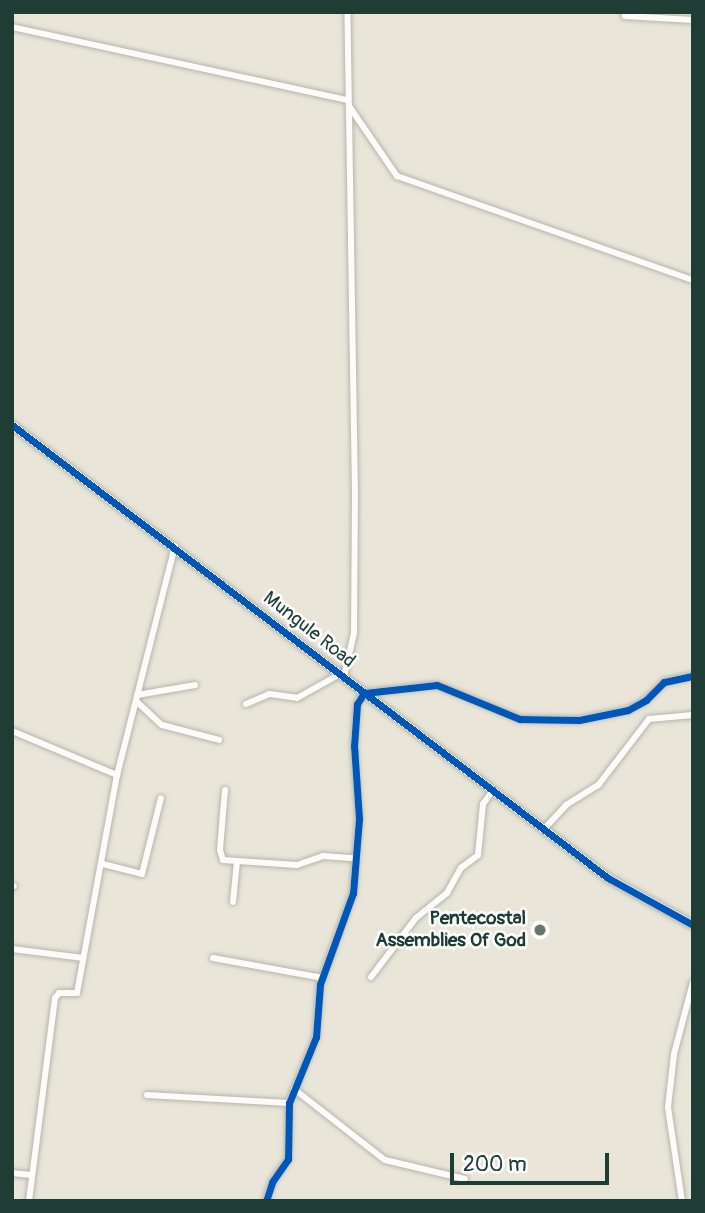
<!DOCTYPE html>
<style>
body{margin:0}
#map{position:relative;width:705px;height:1213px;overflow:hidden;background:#e9e6d9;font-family:Pangolin,sans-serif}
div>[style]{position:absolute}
.roads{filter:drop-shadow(0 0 2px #b5b6ad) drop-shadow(0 0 2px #b5b6ad)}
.minor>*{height:6px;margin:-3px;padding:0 3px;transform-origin:3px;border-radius:3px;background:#fcfbf9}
.tertiary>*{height:8px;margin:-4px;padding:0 4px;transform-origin:4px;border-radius:4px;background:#fcfbf9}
.cycleway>*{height:7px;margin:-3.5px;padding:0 3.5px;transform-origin:3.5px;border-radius:3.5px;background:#0057b8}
.dots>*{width:19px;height:19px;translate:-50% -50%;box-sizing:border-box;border:4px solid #fff;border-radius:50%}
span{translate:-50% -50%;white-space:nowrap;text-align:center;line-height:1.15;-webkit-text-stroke:5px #fff;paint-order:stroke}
.street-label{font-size:19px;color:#1f3d34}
.poi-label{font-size:19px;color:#1f3d34;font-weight:700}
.right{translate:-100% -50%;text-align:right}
.frame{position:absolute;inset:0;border:14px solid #1f3d34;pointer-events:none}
.scale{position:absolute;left:450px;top:1153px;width:159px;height:32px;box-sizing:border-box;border:4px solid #1f3d34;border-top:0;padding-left:9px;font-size:21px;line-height:24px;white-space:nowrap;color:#1f3d34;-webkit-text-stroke:5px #fff;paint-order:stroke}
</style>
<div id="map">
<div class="roads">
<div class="minor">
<div style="left:624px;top:12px;width:4px;rotate:76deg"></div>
<div style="left:625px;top:16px;width:68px;rotate:3.4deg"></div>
<div style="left:12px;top:27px;width:344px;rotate:12.3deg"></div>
<div style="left:349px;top:106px;width:85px;rotate:55.6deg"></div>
<div style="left:397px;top:176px;width:314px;rotate:19.4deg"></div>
<div style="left:344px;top:677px;width:45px;rotate:-77.2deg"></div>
<div style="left:354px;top:633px;width:138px;rotate:-89.6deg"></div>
<div style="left:355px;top:495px;width:483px;rotate:-90.9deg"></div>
<div style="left:137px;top:695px;width:59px;rotate:-9.8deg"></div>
<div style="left:136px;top:701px;width:35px;rotate:43deg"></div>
<div style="left:162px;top:725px;width:59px;rotate:14.7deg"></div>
<div style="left:246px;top:704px;width:26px;rotate:-23deg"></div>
<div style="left:270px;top:694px;width:27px;rotate:8deg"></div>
<div style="left:297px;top:698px;width:49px;rotate:-29.2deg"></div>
<div style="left:12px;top:731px;width:114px;rotate:22.7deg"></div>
<div style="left:225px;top:790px;width:60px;rotate:94.8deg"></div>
<div style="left:220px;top:850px;width:10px;rotate:73deg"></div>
<div style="left:223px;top:860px;width:74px;rotate:3.9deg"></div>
<div style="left:297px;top:865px;width:28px;rotate:-19deg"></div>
<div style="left:323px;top:856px;width:31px;rotate:4deg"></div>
<div style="left:544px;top:829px;width:33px;rotate:-47deg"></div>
<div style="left:566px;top:805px;width:39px;rotate:-32deg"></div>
<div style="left:599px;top:784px;width:82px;rotate:-52.4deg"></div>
<div style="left:649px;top:719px;width:44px;rotate:-5.2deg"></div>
<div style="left:103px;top:864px;width:40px;rotate:14.4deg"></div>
<div style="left:142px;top:874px;width:78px;rotate:-76deg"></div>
<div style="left:12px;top:887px;width:2px;rotate:-27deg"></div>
<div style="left:233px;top:902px;width:41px;rotate:-84.4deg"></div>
<div style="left:12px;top:949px;width:72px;rotate:7.2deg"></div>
<div style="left:213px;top:958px;width:112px;rotate:10.3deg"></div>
<div style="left:371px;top:977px;width:74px;rotate:-52.7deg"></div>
<div style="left:416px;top:918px;width:40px;rotate:-39deg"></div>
<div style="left:447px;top:893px;width:29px;rotate:-61deg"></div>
<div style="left:461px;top:868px;width:21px;rotate:-37deg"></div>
<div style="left:478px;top:855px;width:51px;rotate:-84.4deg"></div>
<div style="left:483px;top:804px;width:17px;rotate:-54deg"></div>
<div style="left:294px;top:1089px;width:115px;rotate:38deg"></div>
<div style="left:385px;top:1160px;width:82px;rotate:13.4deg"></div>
<div style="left:147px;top:1095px;width:142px;rotate:3.2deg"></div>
<div style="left:12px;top:1173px;width:19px;rotate:6deg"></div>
<div style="left:29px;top:1201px;width:205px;rotate:-82.7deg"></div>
<div style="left:55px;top:998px;width:6px;rotate:-51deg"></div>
<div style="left:59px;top:993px;width:18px"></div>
<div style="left:77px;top:993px;width:222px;rotate:-79.6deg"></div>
<div style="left:117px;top:775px;width:236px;rotate:-75.8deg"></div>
<div style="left:266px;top:1201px;width:20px;rotate:-72deg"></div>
<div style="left:272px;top:1182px;width:28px;rotate:-55deg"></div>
<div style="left:288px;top:1159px;width:56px;rotate:-89deg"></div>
<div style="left:289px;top:1103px;width:71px;rotate:-67.8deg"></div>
<div style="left:316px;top:1037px;width:53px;rotate:-85.7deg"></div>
<div style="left:320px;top:984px;width:97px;rotate:-70.1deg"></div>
<div style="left:353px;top:893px;width:74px;rotate:-85.4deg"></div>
<div style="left:359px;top:819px;width:73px;rotate:-93.9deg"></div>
<div style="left:354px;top:746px;width:42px;rotate:-85.9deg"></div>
<div style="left:357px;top:704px;width:13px;rotate:-58deg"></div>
<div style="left:364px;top:693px;width:73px;rotate:-6.3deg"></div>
<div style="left:437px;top:685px;width:90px;rotate:22.3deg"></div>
<div style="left:520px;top:719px;width:59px;rotate:1deg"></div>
<div style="left:579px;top:720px;width:50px;rotate:-11.5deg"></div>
<div style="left:628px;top:710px;width:21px;rotate:-29deg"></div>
<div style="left:646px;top:700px;width:25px;rotate:-45deg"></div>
<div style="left:664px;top:682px;width:30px;rotate:-12deg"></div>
<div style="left:682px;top:1201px;width:95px;rotate:-98.5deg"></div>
<div style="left:668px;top:1107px;width:53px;rotate:-83.5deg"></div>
<div style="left:674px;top:1054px;width:74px;rotate:-75.2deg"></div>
</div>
<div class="tertiary">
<div style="left:12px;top:425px;width:749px;rotate:37.24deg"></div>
<div style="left:608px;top:878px;width:97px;rotate:28.9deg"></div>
</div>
</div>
<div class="cycleway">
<div style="left:12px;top:425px;width:749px;rotate:37.24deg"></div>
<div style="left:608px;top:878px;width:97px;rotate:28.9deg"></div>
<div style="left:266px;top:1201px;width:20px;rotate:-72deg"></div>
<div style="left:272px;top:1182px;width:28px;rotate:-55deg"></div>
<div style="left:288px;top:1159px;width:56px;rotate:-89deg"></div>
<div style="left:289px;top:1103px;width:71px;rotate:-67.8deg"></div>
<div style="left:316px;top:1037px;width:53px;rotate:-85.7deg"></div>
<div style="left:320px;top:984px;width:97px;rotate:-70.1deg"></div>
<div style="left:353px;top:893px;width:74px;rotate:-85.4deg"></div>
<div style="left:359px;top:819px;width:73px;rotate:-93.9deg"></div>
<div style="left:354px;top:746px;width:42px;rotate:-85.9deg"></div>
<div style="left:357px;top:704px;width:13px;rotate:-58deg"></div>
<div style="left:364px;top:693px;width:73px;rotate:-6.3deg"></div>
<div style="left:437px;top:685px;width:90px;rotate:22.3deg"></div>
<div style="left:520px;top:719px;width:59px;rotate:1deg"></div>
<div style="left:579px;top:720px;width:50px;rotate:-11.5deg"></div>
<div style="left:628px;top:710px;width:21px;rotate:-29deg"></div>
<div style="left:646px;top:700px;width:25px;rotate:-45deg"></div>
<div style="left:664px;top:682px;width:30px;rotate:-12deg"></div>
</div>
<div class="dots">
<div style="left:540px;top:930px;background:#66786e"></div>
</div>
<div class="street-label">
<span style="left:309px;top:630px;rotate:38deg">Mungule Road</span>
</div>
<div class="poi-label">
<span class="right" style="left:526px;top:930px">Pentecostal<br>Assemblies Of God</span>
</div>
<div class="frame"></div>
<div class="scale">200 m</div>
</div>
